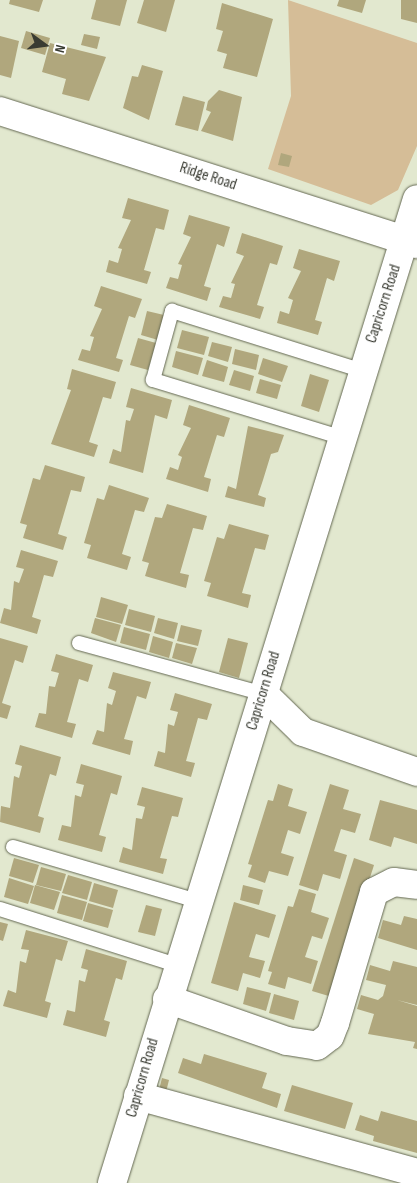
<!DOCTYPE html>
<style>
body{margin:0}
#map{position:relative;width:417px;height:1183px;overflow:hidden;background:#e2e8cf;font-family:"Sofia Sans Condensed",sans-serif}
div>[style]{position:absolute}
.green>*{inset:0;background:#d5bd97}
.building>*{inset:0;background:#b0a77d}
.roads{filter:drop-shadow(0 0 1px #646852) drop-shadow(0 0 1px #646852)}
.lane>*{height:14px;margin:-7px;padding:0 7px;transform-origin:7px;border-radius:7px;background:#fff}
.street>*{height:28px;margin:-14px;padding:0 14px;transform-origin:14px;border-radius:14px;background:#fff}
span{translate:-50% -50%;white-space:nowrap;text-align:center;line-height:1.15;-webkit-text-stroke:4px #fff;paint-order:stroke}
.street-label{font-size:16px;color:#393b32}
.north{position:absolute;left:20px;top:20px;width:50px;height:50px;-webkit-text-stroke:4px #fff;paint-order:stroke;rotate:104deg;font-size:14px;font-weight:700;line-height:20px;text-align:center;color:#393b32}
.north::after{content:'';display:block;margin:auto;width:18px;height:22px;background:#393b32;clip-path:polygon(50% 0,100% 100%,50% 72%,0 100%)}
</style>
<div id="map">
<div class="green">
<div style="clip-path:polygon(288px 0,417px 43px,417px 146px,398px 190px,371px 205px,268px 169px,291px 96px)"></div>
</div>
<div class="building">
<div style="clip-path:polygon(10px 0,43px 0,39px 12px,9px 4px)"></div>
<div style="clip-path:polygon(96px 0,127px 0,120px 26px,91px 19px)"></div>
<div style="clip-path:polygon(144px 0,175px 0,166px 32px,137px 23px)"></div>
<div style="clip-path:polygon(339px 0,366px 0,362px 13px,337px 6px)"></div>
<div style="clip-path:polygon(401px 0,417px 0,417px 23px,401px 19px)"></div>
<div style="clip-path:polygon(222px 3px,273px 19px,257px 77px,223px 68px,227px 54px,217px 51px,223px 31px,216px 29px)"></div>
<div style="clip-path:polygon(26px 31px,50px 38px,45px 55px,21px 48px)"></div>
<div style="clip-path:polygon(84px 34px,100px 37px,97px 49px,81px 45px)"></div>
<div style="clip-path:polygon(0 36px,19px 41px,11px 78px,0 75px)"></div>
<div style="clip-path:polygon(50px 43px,106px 57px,89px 101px,62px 94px,66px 79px,42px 72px)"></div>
<div style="clip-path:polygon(142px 65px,163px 71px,149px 120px,123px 108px,132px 76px,138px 77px)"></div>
<div style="clip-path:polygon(219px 90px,242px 97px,233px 141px,201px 131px,211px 112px,206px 110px,208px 101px)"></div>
<div style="clip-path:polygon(183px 96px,205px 102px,198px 131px,175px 125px)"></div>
<div style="clip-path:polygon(281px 153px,292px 156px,289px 167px,278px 165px)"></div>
<div style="clip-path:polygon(128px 198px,169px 210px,164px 230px,156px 228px,144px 270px,151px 272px,147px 284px,106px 272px,109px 260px,118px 263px,122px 249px,118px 248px,131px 220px,122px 218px)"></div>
<div style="clip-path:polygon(189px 215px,230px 227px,224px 247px,217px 244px,204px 286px,211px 288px,207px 301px,166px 288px,170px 277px,178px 279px,182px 265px,178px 264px,191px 237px,183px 234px)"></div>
<div style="clip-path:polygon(242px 233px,283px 246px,277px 265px,270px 263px,257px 305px,264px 307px,260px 319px,219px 307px,223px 296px,231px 298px,235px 284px,231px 283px,244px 256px,236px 253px)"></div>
<div style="clip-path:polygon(299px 249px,340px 261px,334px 281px,327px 278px,315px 320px,322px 322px,318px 335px,277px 323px,280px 311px,289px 314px,293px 300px,288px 298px,301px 271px,293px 268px)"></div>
<div style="clip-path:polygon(101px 286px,142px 299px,135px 318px,129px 316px,116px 358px,123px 360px,119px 372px,78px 360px,82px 349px,90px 351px,94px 337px,90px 336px,102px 309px,94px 306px)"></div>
<div style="clip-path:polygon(147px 311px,164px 315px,158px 340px,141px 335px)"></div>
<div style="clip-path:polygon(182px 330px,209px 337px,204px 355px,177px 348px)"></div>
<div style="clip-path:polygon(138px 338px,156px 343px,148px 370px,130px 365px)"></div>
<div style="clip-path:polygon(212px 342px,232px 347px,228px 362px,208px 356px)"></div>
<div style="clip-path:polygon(235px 349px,259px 355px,256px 370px,232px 364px)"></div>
<div style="clip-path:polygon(176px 351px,203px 358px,198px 375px,172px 367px)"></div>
<div style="clip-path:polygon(263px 358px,288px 366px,282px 382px,258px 374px)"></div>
<div style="clip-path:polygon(207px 360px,228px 367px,224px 382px,202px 376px)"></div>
<div style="clip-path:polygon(72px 369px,116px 382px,111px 399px,103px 397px,89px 442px,98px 445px,94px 457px,51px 444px,71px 390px,67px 389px)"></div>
<div style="clip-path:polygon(234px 370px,254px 376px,250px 391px,229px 385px)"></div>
<div style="clip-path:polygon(310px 374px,329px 380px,319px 412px,301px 406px)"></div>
<div style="clip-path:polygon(260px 379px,281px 385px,277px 399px,256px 393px)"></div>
<div style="clip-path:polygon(131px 388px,172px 400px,167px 419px,155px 415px,143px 473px,109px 463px,113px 449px,121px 452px,126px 420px,130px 421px,134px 409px,126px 407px)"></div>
<div style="clip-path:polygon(189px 405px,230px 418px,224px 437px,217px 435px,204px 477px,211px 479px,208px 492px,166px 479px,170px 467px,178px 470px,182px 457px,178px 455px,191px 428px,183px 425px)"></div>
<div style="clip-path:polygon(248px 426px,284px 435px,278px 452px,271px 454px,263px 480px,258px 495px,266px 498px,264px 507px,225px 497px,228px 486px,236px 489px)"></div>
<div style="clip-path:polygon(45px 465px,85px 477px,81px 492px,71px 490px,58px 534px,67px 537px,63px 550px,23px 538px,27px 525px,20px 523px,33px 478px,40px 480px)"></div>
<div style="clip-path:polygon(109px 485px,149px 498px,144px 512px,135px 510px,122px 554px,131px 557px,127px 570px,87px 558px,91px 545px,84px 543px,97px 498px,104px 500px)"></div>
<div style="clip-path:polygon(167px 504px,207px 516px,203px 530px,193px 528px,180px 573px,189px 575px,186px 588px,145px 576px,149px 563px,142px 561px,155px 517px,162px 518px)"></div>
<div style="clip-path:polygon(229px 524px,269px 535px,265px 550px,255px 548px,242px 593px,251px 595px,248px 608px,207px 596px,211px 583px,204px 581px,217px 537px,224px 539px)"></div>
<div style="clip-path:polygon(21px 550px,58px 561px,53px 577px,44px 575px,32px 617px,41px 620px,37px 634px,0 623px,4px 608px,11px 610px,14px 581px,19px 583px,24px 569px,16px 567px)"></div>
<div style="clip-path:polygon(101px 597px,128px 605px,122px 624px,96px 617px)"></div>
<div style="clip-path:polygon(129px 609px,155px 616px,151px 632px,125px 625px)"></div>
<div style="clip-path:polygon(95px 618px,121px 625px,116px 642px,91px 633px)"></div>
<div style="clip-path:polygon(158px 618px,178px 623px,174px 639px,154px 633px)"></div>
<div style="clip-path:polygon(181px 625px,202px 630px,198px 646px,177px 641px)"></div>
<div style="clip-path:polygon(124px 627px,150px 634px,146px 650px,120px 643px)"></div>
<div style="clip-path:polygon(153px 636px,173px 642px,169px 658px,149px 652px)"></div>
<div style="clip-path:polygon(0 638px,28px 646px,23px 663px,15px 660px,2px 703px,11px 706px,7px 719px,0 717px)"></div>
<div style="clip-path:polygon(228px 638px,248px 643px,239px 678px,219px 672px)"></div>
<div style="clip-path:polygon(176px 643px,197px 648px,192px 664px,172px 658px)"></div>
<div style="clip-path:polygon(56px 654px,93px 665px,88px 682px,79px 679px,67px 722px,76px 724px,72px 738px,35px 727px,39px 713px,46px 714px,49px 686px,55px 687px,59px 673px,51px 671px)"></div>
<div style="clip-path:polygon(113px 672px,151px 682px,146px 699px,137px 696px,124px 739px,133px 741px,130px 755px,92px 744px,97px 730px,104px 732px,107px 703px,112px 705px,116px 691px,108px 688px)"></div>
<div style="clip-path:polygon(175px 693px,212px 704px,207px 720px,198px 718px,186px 761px,195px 763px,191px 777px,154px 766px,158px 751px,165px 753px,168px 724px,174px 726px,178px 712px,170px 710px)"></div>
<div style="clip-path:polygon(20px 745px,61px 757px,56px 776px,50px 774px,38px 816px,44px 818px,40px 833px,0 822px,1px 806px,10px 808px,14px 776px,19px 778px,22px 766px,15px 764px)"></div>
<div style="clip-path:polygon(81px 764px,122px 776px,117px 795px,111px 793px,99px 835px,106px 837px,102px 852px,58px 840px,62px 825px,71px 827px,75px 795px,81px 797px,84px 785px,76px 783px)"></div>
<div style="clip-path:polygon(278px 784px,293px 789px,288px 806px,307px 812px,300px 834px,288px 830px,281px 853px,294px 857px,288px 876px,269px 871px,265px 883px,248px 877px,252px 865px,248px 864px,268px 800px,273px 801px)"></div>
<div style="clip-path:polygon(330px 784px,349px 790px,343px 809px,361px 814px,355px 833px,341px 829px,334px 851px,347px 855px,340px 879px,323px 874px,318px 891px,299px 885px)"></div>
<div style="clip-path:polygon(142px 787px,183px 798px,178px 817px,172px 816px,160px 858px,167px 859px,163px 874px,119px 862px,123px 847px,132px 850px,136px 818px,142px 819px,145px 807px,137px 805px)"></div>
<div style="clip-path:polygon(380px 800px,417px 810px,417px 844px,394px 837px,391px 847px,369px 840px)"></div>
<div style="clip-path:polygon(14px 858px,39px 865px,33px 883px,9px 876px)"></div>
<div style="clip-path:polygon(354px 858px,374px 865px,332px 997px,312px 991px)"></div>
<div style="clip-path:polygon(41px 867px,66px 874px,61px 891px,36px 885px)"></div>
<div style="clip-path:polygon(68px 875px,92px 882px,87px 900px,62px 893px)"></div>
<div style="clip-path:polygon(9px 878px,34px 886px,28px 904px,4px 897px)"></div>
<div style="clip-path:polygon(94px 883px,118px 890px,113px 908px,89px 901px)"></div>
<div style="clip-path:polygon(35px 885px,60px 892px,54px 910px,30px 903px)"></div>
<div style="clip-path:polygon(243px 885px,263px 890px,259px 905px,240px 900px)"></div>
<div style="clip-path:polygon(299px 889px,316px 894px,311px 912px,329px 918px,322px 939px,312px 936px,305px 957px,318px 961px,311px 984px,288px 977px,285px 989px,268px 984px,272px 972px,268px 971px,288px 906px,293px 907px)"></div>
<div style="clip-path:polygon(62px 895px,87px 902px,82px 920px,57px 913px)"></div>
<div style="clip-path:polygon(234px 902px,276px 915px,269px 938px,256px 934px,249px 957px,265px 961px,260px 978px,243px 973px,238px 991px,211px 983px)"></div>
<div style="clip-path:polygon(88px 903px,113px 910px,108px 928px,83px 921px)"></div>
<div style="clip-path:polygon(146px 905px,162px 909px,155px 936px,138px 932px)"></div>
<div style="clip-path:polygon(404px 916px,417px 919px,417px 950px,378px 938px,383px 920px,401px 925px)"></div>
<div style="clip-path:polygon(0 922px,8px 924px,3px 941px,0 940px)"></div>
<div style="clip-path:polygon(26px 930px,68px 941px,62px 961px,56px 959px,45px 1001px,51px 1003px,47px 1018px,3px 1006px,8px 990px,16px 993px,20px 961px,26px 963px,29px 950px,21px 949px)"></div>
<div style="clip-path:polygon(86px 949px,127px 961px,122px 980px,116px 978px,104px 1020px,110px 1022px,106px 1037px,63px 1025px,67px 1010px,75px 1012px,79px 980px,85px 982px,88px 970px,81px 968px)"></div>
<div style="clip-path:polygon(393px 961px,417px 967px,417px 1005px,397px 1000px,417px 1006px,417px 1049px,413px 1048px,415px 1042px,368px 1034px,374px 1014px,357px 1009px,361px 995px,378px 1000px,383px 996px,386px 985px,366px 980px,370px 965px,390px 971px)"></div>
<div style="clip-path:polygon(247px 987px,271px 993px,266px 1011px,243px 1004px)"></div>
<div style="clip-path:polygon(274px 994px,299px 1001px,294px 1020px,269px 1013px)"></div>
<div style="clip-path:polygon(204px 1054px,267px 1073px,262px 1088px,281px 1094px,277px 1108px,178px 1073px,183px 1058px,201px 1064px)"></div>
<div style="clip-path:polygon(162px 1078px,169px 1080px,166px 1092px,159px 1090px)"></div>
<div style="clip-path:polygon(292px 1085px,353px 1103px,345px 1129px,284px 1111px)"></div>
<div style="clip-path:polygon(381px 1111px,417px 1121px,417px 1153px,373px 1141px,374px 1136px,355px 1130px,360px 1115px,378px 1121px)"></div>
</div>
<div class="roads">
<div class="lane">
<div style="left:343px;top:438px;width:199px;rotate:-163deg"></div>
<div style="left:153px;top:380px;width:72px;rotate:-74.6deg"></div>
<div style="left:172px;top:311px;width:200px;rotate:17.4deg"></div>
<div style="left:79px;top:643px;width:192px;rotate:15.4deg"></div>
<div style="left:13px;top:847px;width:193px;rotate:16.3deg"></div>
<div style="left:0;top:909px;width:186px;rotate:17.6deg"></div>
</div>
<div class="street">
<div style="left:0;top:111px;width:438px;rotate:17.7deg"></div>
<div style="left:264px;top:694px;width:54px;rotate:44.3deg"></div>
<div style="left:303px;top:732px;width:121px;rotate:19.3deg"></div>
<div style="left:167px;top:999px;width:127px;rotate:19.3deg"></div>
<div style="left:287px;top:1041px;width:30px;rotate:9deg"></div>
<div style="left:317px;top:1046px;width:16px;rotate:-38deg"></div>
<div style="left:330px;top:1036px;width:14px;rotate:-69deg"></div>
<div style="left:335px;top:1023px;width:137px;rotate:-73.4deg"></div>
<div style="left:374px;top:892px;width:22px;rotate:-27deg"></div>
<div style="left:394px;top:882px;width:23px;rotate:7deg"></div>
<div style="left:138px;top:1096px;width:289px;rotate:15.4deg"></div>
<div style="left:112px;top:1183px;width:1030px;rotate:-72.78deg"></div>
</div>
</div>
<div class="street-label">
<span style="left:208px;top:177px;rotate:18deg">Ridge Road</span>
<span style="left:384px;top:304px;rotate:-72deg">Capricorn Road</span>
<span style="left:264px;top:691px;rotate:-73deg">Capricorn Road</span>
<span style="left:143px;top:1078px;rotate:-74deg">Capricorn Road</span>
</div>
<div class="north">N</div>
</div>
